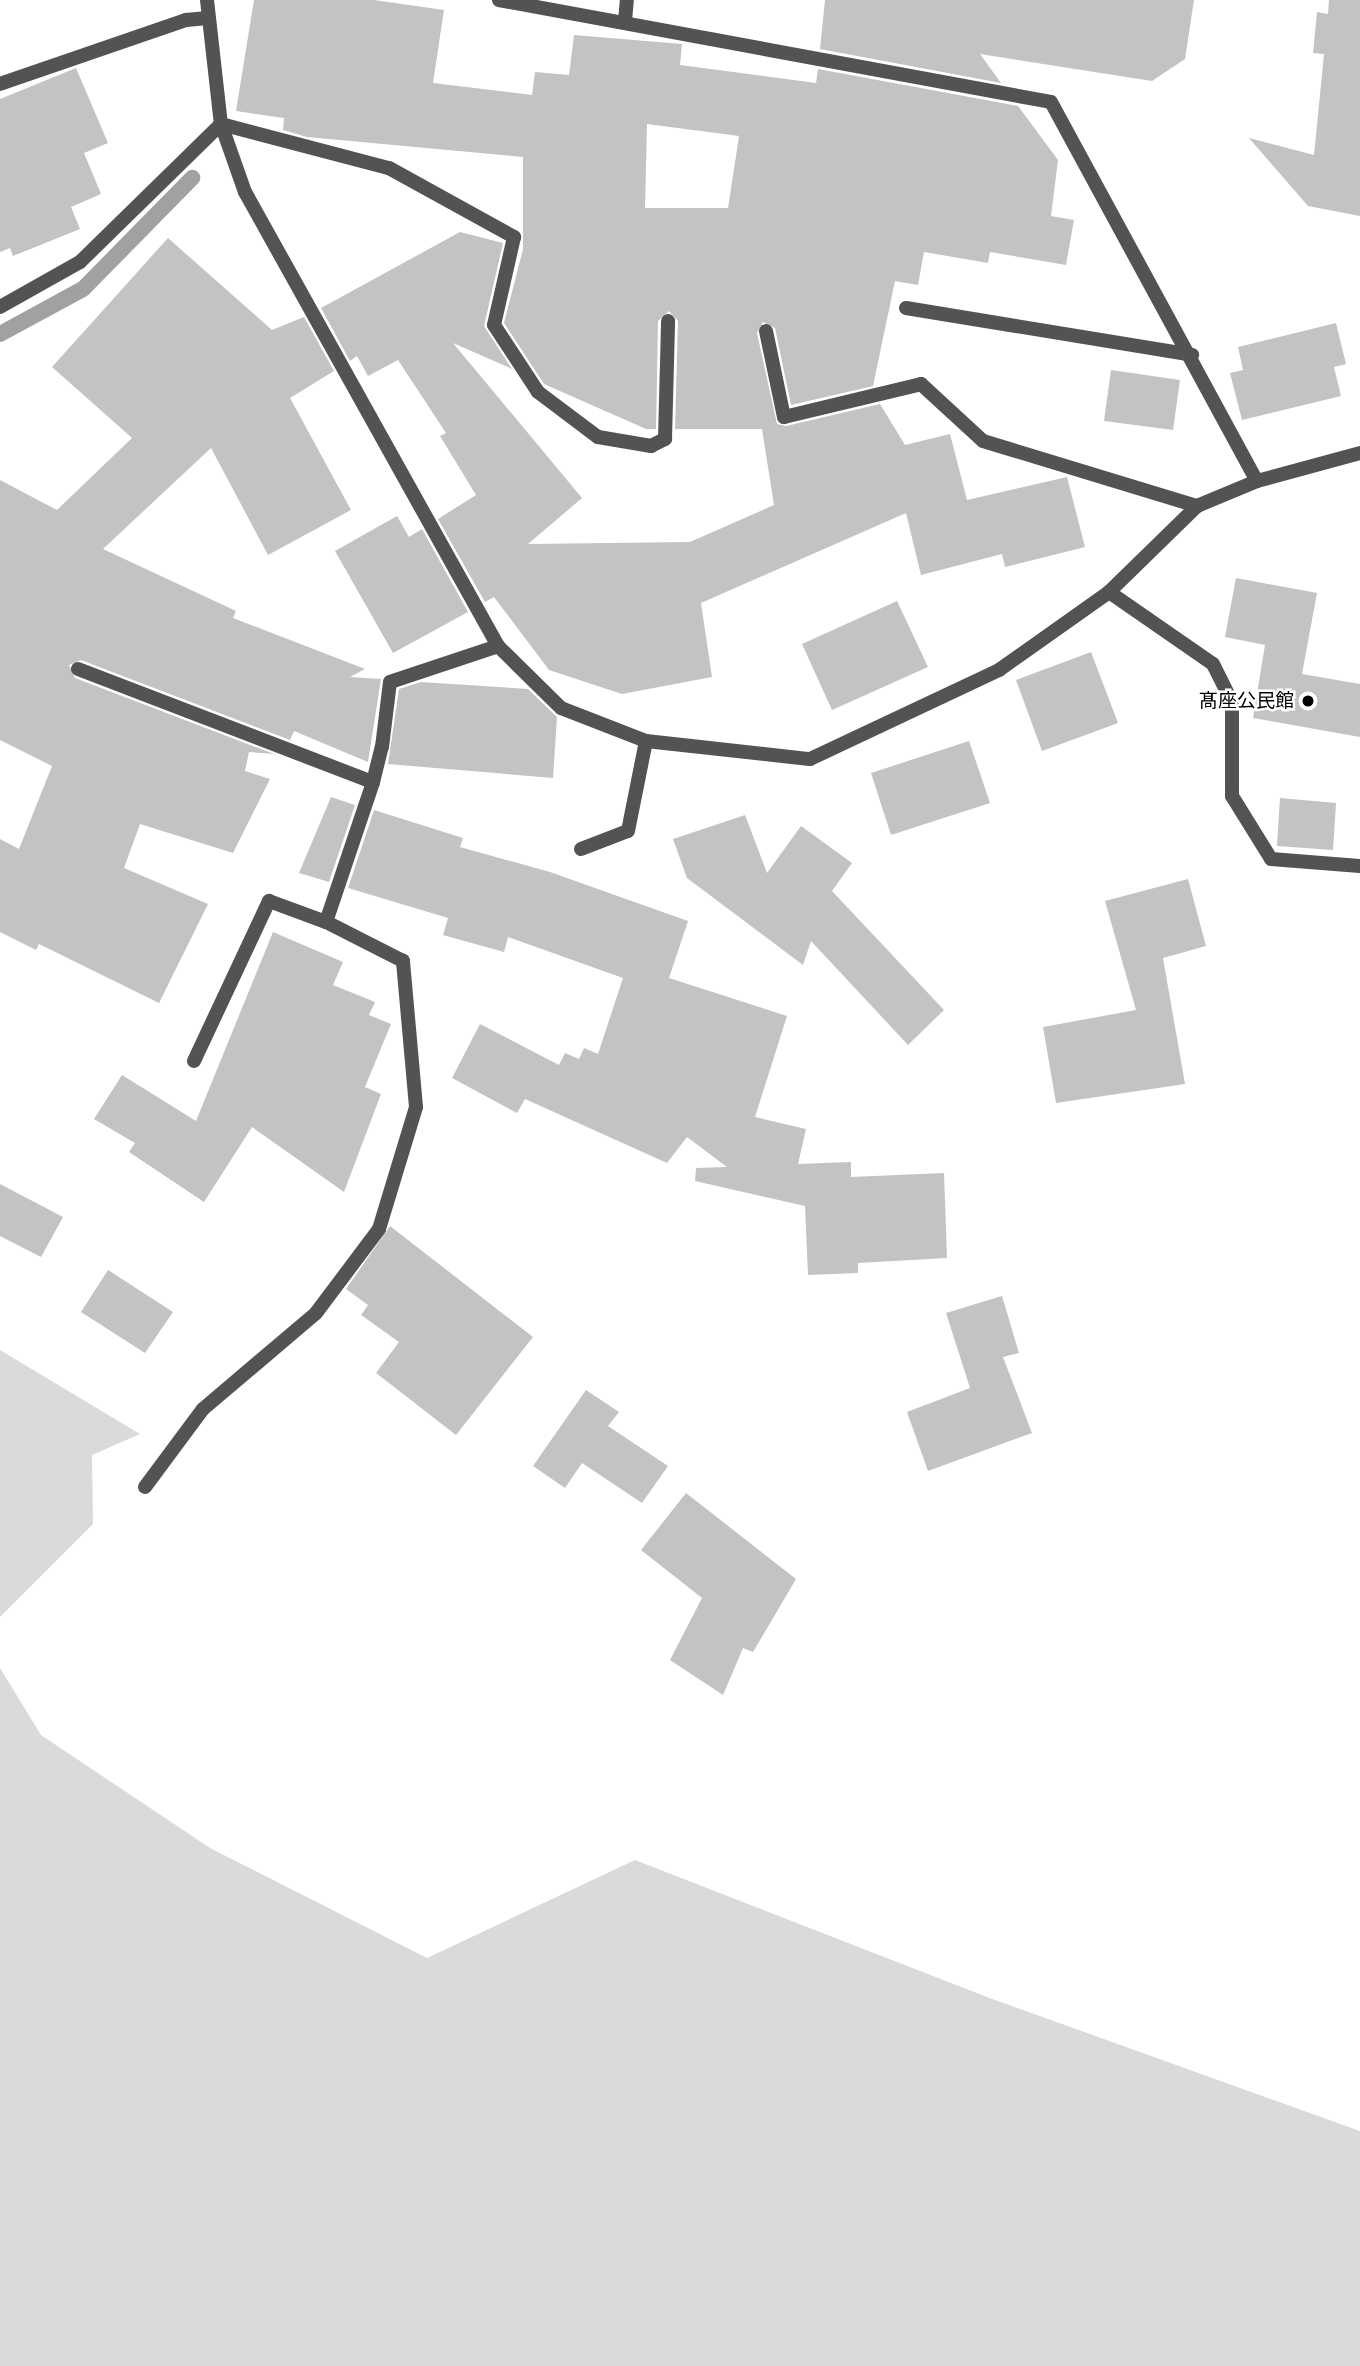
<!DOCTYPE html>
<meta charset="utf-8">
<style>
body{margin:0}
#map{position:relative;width:1360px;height:2366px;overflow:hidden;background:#fff;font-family:"Work Sans","Noto Sans JP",sans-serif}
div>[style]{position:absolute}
.green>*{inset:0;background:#dadada}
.stream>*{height:16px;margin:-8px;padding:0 8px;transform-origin:8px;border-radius:8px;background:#a1a1a1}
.building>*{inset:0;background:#c3c3c3}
.street>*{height:14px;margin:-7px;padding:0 7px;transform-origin:7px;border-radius:7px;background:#535353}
.dots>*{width:19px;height:19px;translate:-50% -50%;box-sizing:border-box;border:4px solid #fff;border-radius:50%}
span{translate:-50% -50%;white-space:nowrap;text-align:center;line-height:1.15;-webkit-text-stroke:5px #fff;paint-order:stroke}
.poi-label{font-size:19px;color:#000}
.right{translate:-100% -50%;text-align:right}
</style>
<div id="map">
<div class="green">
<div style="clip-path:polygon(0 1350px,140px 1434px,92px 1455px,93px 1524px,0 1617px)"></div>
<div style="clip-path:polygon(0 1668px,41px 1735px,210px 1848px,427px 1958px,635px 1860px,987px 1997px,1360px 2131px,1360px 2366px,0 2366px)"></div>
</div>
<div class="stream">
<div style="left:0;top:334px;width:94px;rotate:-28.5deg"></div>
<div style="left:83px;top:289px;width:156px;rotate:-45.5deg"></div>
</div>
<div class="building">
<div style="clip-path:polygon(evenodd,254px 0,374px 0,444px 10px,433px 83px,532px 95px,535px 72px,569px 75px,574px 35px,682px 44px,680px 65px,816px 83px,818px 69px,1018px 106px,1058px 160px,1051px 216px,1074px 220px,1066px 265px,990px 252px,988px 263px,924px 252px,918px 285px,895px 281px,873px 386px,791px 405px,775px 328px,763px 322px,757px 333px,777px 424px,786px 426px,880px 404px,905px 445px,950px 434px,967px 500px,1067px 477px,1085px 547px,1005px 567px,1002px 554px,921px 575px,906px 513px,701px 603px,712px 677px,622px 694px,549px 670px,494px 597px,485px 602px,438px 519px,476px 495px,440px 436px,446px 433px,398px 360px,368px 376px,357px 356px,350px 361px,321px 308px,460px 232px,503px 243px,484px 326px,512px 369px,453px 343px,582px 498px,528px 544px,690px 542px,774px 505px,762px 429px,675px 429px,678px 321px,669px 311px,658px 321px,656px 429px,646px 429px,544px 384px,504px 323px,523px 249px,523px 157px,307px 137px,283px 130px,284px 118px,236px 111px,254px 0,647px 124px,739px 136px,728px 208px,645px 208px,647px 124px)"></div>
<div style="clip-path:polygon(825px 0,1194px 0,1185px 59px,1152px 81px,980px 54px,1001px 83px,820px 49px)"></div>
<div style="clip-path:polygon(1329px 0,1360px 0,1360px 216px,1308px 206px,1249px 138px,1314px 155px,1324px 54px,1313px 53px,1317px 12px,1328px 14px)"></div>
<div style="clip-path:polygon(76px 68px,108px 143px,84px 153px,101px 194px,71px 207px,80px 229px,13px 256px,10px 248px,0 252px,0 99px)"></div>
<div style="clip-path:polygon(168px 238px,272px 330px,304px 317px,334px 371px,290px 398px,351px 510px,268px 555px,211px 448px,103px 549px,236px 611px,233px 618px,365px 669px,350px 677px,381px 679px,368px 762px,294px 731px,290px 740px,81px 660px,69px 665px,75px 678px,274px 754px,249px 752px,245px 771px,270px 779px,233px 853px,140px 824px,124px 868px,208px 904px,159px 1003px,39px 944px,36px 950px,0 932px,0 839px,19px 849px,52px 766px,0 740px,0 480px,57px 510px,132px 438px,52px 367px)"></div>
<div style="clip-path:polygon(1336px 323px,1346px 364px,1334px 367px,1341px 396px,1242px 420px,1230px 373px,1243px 370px,1238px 347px)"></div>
<div style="clip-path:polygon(1111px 370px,1180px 380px,1173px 430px,1104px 421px)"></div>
<div style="clip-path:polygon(397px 516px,409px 537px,422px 529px,468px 612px,393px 653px,335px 551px)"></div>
<div style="clip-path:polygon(1236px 578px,1317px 593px,1302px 674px,1360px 684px,1360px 737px,1253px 718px,1265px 645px,1225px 637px)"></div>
<div style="clip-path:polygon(897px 601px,928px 667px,832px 710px,802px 644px)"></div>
<div style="clip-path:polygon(1091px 652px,1118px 723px,1042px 751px,1016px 680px)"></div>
<div style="clip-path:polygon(421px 682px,528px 689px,557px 717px,553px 778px,388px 764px,399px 689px)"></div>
<div style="clip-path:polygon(969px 741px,990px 803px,891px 835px,871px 773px)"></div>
<div style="clip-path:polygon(331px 797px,355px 805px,329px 882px,299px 873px)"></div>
<div style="clip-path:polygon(1280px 798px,1336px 803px,1333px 850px,1277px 846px)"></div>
<div style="clip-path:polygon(374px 810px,463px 838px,460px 847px,550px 872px,688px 921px,669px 978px,787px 1016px,755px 1117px,806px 1129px,798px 1164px,851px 1162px,851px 1177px,944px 1173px,947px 1258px,858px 1263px,858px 1273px,808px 1275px,805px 1206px,695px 1181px,696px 1168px,727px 1167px,687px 1137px,667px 1163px,525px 1099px,517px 1113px,452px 1078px,480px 1024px,559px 1065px,565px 1053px,579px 1059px,584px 1048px,598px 1054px,623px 978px,508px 937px,504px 952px,443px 935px,448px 918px,348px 888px)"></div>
<div style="clip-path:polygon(745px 815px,767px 873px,801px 826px,852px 863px,832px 891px,944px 1010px,908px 1045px,811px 941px,803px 965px,687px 878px,673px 839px)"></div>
<div style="clip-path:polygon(1188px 879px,1206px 946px,1163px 958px,1185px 1084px,1056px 1103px,1043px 1027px,1136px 1010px,1105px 901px)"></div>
<div style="clip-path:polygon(273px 932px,343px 962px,333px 985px,375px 1002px,369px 1015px,391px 1024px,365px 1087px,381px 1094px,344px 1192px,252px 1127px,204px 1202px,129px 1152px,135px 1143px,94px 1119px,122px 1075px,196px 1121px)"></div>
<div style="clip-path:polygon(0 1184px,63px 1217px,41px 1257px,0 1236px)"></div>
<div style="clip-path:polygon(390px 1226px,533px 1337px,456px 1435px,376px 1373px,399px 1342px,361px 1315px,368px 1305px,346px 1289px)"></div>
<div style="clip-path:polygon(108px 1270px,173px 1312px,145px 1353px,81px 1312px)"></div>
<div style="clip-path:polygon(1002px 1296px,1019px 1353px,1003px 1357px,1032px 1433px,928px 1471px,907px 1412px,970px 1388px,946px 1313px)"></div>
<div style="clip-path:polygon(586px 1390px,619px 1412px,608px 1426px,668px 1466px,642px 1503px,582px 1463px,565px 1488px,533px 1466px)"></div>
<div style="clip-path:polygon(686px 1493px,796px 1579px,753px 1652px,743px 1648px,723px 1695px,670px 1660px,702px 1598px,641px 1550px)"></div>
</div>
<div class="street">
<div style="left:207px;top:0;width:125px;rotate:83.6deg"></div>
<div style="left:221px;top:124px;width:72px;rotate:70.6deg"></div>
<div style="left:245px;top:192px;width:520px;rotate:60.87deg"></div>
<div style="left:498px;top:646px;width:88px;rotate:44.5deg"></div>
<div style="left:561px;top:708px;width:91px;rotate:21.2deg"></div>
<div style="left:646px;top:741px;width:165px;rotate:6.3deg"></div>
<div style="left:810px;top:759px;width:209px;rotate:-25.2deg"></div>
<div style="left:999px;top:670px;width:135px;rotate:-35.3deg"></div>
<div style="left:1109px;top:592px;width:123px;rotate:-44.3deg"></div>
<div style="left:1197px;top:506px;width:65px;rotate:-22.6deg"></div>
<div style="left:1257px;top:481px;width:107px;rotate:-15.2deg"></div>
<div style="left:499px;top:0;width:561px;rotate:10.47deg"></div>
<div style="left:1051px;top:102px;width:431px;rotate:61.5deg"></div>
<div style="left:625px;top:21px;width:21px;rotate:-85deg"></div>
<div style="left:0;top:84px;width:197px;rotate:-19deg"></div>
<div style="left:186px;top:20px;width:22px;rotate:-5deg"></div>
<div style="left:0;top:307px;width:92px;rotate:-29.4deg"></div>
<div style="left:80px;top:262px;width:197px;rotate:-44.4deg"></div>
<div style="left:221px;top:124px;width:174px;rotate:14.7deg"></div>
<div style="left:389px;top:168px;width:143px;rotate:28.9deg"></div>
<div style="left:514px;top:237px;width:90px;rotate:102.8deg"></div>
<div style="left:494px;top:325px;width:80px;rotate:56.7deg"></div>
<div style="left:538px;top:392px;width:75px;rotate:36.9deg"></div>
<div style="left:598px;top:437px;width:54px;rotate:9.6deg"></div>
<div style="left:651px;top:446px;width:16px;rotate:-27deg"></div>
<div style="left:665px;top:439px;width:118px;rotate:-88.5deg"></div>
<div style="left:906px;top:308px;width:290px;rotate:9.3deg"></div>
<div style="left:766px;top:331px;width:88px;rotate:78.2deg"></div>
<div style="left:784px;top:417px;width:141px;rotate:-13.5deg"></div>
<div style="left:921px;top:384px;width:84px;rotate:42.6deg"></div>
<div style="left:983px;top:441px;width:224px;rotate:16.9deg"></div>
<div style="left:1109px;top:592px;width:126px;rotate:34.7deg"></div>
<div style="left:1213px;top:664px;width:42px;rotate:63.4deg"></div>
<div style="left:1232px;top:702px;width:94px;rotate:90deg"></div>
<div style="left:1232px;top:796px;width:74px;rotate:58.2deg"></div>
<div style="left:1271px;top:859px;width:89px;rotate:4.5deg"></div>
<div style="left:78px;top:669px;width:316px;rotate:21deg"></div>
<div style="left:373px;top:782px;width:36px;rotate:-76deg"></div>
<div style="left:382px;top:747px;width:65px;rotate:-83deg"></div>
<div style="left:390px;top:682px;width:114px;rotate:-18.4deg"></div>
<div style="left:581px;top:849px;width:50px;rotate:-21deg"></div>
<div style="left:628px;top:831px;width:92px;rotate:-78.7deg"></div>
<div style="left:194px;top:1061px;width:177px;rotate:-64.9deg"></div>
<div style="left:269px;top:901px;width:61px;rotate:20.2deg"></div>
<div style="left:326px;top:922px;width:148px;rotate:-71.4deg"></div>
<div style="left:145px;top:1487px;width:97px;rotate:-53.4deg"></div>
<div style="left:203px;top:1409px;width:148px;rotate:-40.3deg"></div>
<div style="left:316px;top:1313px;width:105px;rotate:-53.1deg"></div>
<div style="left:379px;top:1229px;width:127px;rotate:-73.1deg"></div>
<div style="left:416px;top:1107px;width:147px;rotate:-95.1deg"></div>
<div style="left:403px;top:961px;width:86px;rotate:-153.1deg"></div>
</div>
<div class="dots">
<div style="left:1308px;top:701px;background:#000"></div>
</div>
<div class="poi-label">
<span class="right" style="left:1294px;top:701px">髙座公民館</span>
</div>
</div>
